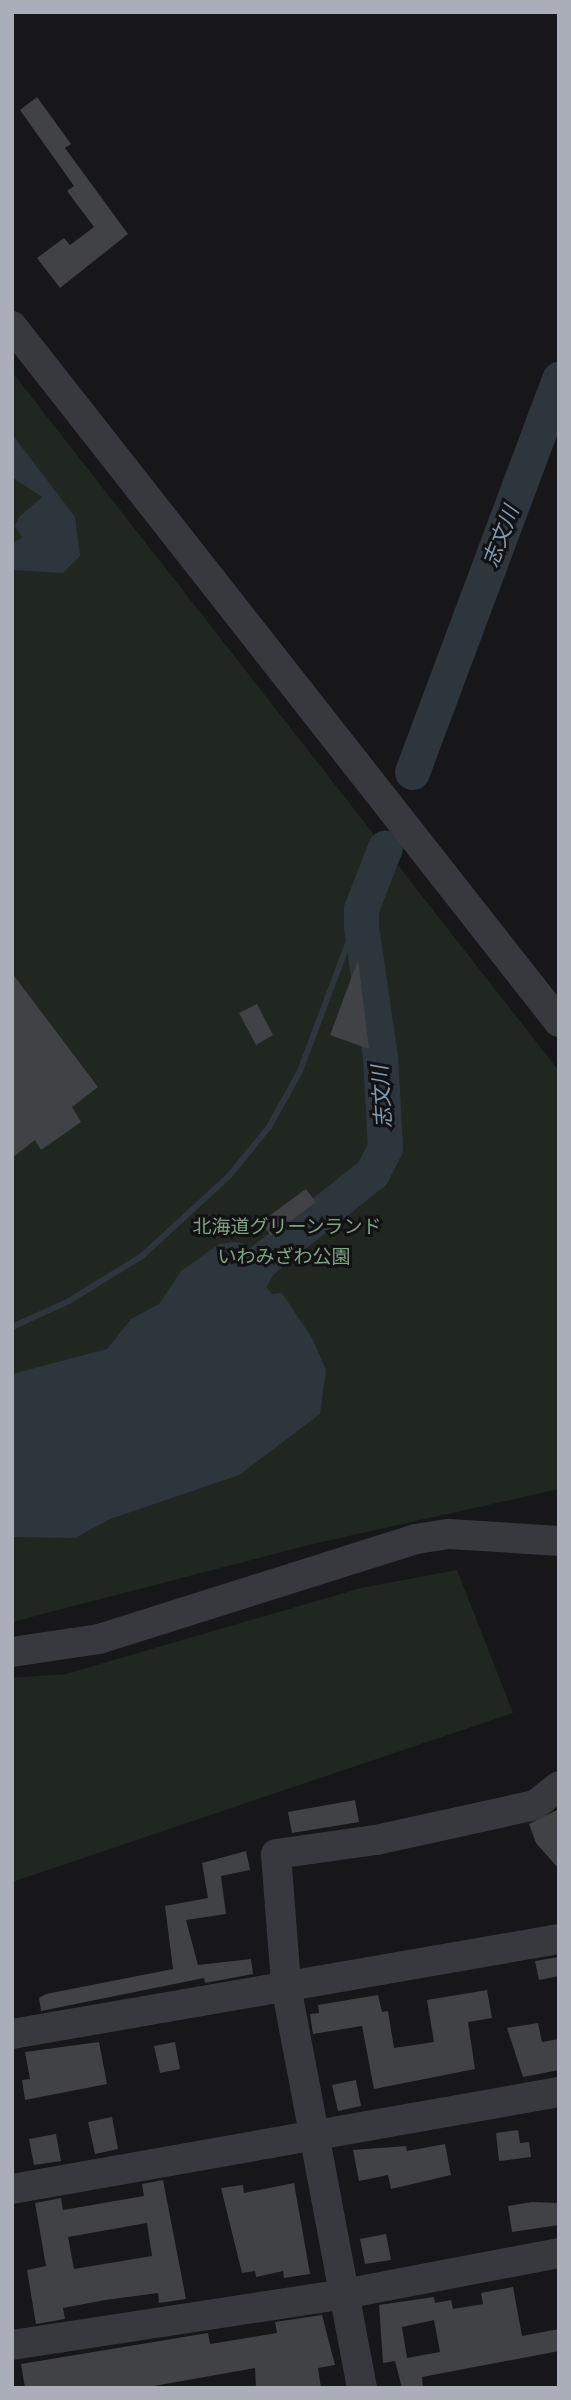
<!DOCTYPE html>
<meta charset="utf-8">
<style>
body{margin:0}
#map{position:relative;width:571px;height:2400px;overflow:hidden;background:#171719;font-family:"Titillium Web","Noto Sans JP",sans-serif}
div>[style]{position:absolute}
.green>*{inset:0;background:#1f2720}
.water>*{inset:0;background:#2d363d}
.stream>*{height:6px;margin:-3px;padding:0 3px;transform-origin:3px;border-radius:3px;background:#2d363d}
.river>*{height:35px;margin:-17.5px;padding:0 17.5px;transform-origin:17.5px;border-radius:17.5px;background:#2d363d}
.building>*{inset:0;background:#414246}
.minor>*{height:30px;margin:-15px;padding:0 15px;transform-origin:15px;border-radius:15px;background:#38393e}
span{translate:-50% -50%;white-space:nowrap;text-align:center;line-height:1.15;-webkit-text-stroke:6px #121214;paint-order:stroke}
.park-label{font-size:19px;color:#80a383}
.water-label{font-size:21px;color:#819bb3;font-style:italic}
.frame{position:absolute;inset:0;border:14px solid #a9aeb9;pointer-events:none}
</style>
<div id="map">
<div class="green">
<div style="clip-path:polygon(12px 372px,559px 1071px,559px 1489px,313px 1544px,12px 1622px)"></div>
<div style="clip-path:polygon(457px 1570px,513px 1713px,12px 1882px,12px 1678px,66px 1674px,361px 1588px)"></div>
</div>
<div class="water">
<div style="clip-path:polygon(12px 434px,75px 517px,80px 556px,63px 573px,12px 570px,12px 543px,22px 538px,15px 526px,19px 517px,42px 497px,13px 478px)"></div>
<div style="clip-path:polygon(233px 1242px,243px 1243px,246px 1255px,257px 1251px,267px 1275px,263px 1283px,272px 1294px,282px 1293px,312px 1338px,326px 1370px,320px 1414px,239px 1475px,110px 1519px,75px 1538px,12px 1537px,12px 1374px,107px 1349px,131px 1319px,159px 1304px,181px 1271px,219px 1244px)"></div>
</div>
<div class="stream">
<div style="left:12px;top:1327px;width:63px;rotate:-24.5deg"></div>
<div style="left:69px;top:1301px;width:86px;rotate:-31.7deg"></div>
<div style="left:142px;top:1256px;width:118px;rotate:-42.6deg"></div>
<div style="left:229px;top:1176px;width:63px;rotate:-50.8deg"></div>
<div style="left:269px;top:1127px;width:64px;rotate:-61deg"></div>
<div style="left:300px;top:1071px;width:173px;rotate:-69.4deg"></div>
</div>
<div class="river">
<div style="left:412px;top:772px;width:420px;rotate:-69.5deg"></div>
<div style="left:237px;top:1300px;width:46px;rotate:-58.4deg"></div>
<div style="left:261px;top:1261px;width:142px;rotate:-38.4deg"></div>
<div style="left:372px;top:1173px;width:28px;rotate:-63deg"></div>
<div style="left:385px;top:1148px;width:91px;rotate:-93.1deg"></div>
<div style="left:380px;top:1057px;width:131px;rotate:-98.3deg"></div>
<div style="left:361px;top:927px;width:18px;rotate:-90deg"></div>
<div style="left:361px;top:909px;width:66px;rotate:-68.8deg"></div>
</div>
<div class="building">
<div style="clip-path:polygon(37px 97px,71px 144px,65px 148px,128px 234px,60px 288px,37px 258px,64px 238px,70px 245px,94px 227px,67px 191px,74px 186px,20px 110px)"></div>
<div style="clip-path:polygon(358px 960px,369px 1049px,330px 1035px)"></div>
<div style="clip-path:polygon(12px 973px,98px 1087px,72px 1107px,81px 1122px,41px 1150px,35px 1140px,12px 1158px)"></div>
<div style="clip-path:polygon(257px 1004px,273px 1035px,256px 1045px,239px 1013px)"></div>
<div style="clip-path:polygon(306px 1189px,316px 1202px,271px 1236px,261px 1222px)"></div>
<div style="clip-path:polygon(355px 1800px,359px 1822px,292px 1833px,288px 1812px)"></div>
<div style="clip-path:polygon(559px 1809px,559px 1869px,536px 1843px,529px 1824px)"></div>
<div style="clip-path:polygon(246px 1851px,250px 1870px,221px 1876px,226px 1914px,186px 1920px,198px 1965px,251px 1959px,253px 1974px,205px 1983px,204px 1978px,41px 2011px,39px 1998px,46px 1994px,173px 1969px,165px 1906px,208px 1898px,202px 1863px)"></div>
<div style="clip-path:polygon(559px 1957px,559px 1976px,539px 1980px,535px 1961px)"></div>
<div style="clip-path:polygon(487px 1990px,492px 2018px,468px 2022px,475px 2069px,374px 2089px,362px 2026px,313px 2034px,310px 2014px,319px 2013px,318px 2005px,378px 1995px,382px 2012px,388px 2011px,394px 2048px,434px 2042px,427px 2000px)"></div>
<div style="clip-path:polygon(538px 2023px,542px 2042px,559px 2039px,559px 2070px,523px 2077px,507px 2028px)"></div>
<div style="clip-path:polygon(99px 2042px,107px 2084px,25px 2100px,22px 2080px,30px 2079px,25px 2052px)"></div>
<div style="clip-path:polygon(175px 2042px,180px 2069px,160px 2073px,154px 2046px)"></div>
<div style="clip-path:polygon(356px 2080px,361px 2106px,338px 2111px,332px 2085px)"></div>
<div style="clip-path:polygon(112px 2117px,118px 2149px,95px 2154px,88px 2122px)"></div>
<div style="clip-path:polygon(518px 2130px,520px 2143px,529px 2142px,531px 2157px,499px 2161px,496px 2133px)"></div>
<div style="clip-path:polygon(56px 2134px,61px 2161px,34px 2165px,29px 2139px)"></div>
<div style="clip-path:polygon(445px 2144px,451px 2175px,391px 2189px,388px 2175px,359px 2181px,353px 2150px,406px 2146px,407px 2151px)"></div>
<div style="clip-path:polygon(evenodd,163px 2180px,186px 2299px,159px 2303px,158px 2293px,105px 2300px,63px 2308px,65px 2319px,36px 2324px,27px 2270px,46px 2266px,35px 2203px,61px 2198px,63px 2210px,144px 2196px,142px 2184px,163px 2180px,147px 2223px,152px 2256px,74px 2269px,68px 2237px,147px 2223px)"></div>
<div style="clip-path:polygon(294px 2183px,310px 2274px,284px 2278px,283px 2271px,256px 2277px,255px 2271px,242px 2273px,221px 2188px,243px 2185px,244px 2193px)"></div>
<div style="clip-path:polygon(532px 2202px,559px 2203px,559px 2225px,512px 2232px,508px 2206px)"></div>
<div style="clip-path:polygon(386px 2234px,391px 2260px,365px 2264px,360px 2239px)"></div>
<div style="clip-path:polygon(evenodd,513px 2287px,522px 2336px,559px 2329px,559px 2351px,422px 2377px,423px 2388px,402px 2388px,395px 2361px,383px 2363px,379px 2305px,434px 2297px,435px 2303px,451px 2300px,453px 2309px,483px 2304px,481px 2293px,513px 2287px,434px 2320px,440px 2352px,407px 2358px,402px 2327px,434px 2320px)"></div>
<div style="clip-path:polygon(322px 2315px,335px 2365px,318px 2368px,321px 2388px,256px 2388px,255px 2368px,143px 2388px,25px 2388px,21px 2364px,208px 2333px,210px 2344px,277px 2333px,275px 2322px)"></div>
</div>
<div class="minor">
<div style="left:12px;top:326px;width:885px;rotate:51.84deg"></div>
<div style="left:12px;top:1652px;width:88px;rotate:-8.5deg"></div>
<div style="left:99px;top:1639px;width:332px;rotate:-17.5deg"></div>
<div style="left:416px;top:1539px;width:33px;rotate:-9deg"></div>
<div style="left:449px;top:1534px;width:110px;rotate:3.6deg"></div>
<div style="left:12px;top:2034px;width:555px;rotate:-9.85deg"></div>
<div style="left:12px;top:2189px;width:556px;rotate:-10.06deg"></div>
<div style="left:12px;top:2345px;width:336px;rotate:-8.7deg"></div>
<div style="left:344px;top:2294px;width:219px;rotate:-10.8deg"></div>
<div style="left:362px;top:2388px;width:411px;rotate:-100.7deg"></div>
<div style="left:286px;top:1984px;width:130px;rotate:-94.4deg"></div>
<div style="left:276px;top:1854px;width:101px;rotate:-8deg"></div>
<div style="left:376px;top:1840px;width:163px;rotate:-12.4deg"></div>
<div style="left:535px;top:1805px;width:31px;rotate:-38deg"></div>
</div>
<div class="park-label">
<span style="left:287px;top:1226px">北海道グリーンランド</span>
<span style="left:284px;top:1256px">いわみざわ公園</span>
</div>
<div class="water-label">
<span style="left:500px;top:536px;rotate:-69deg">志文川</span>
<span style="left:381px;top:1097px;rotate:-94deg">志文川</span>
</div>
<div class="frame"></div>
</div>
